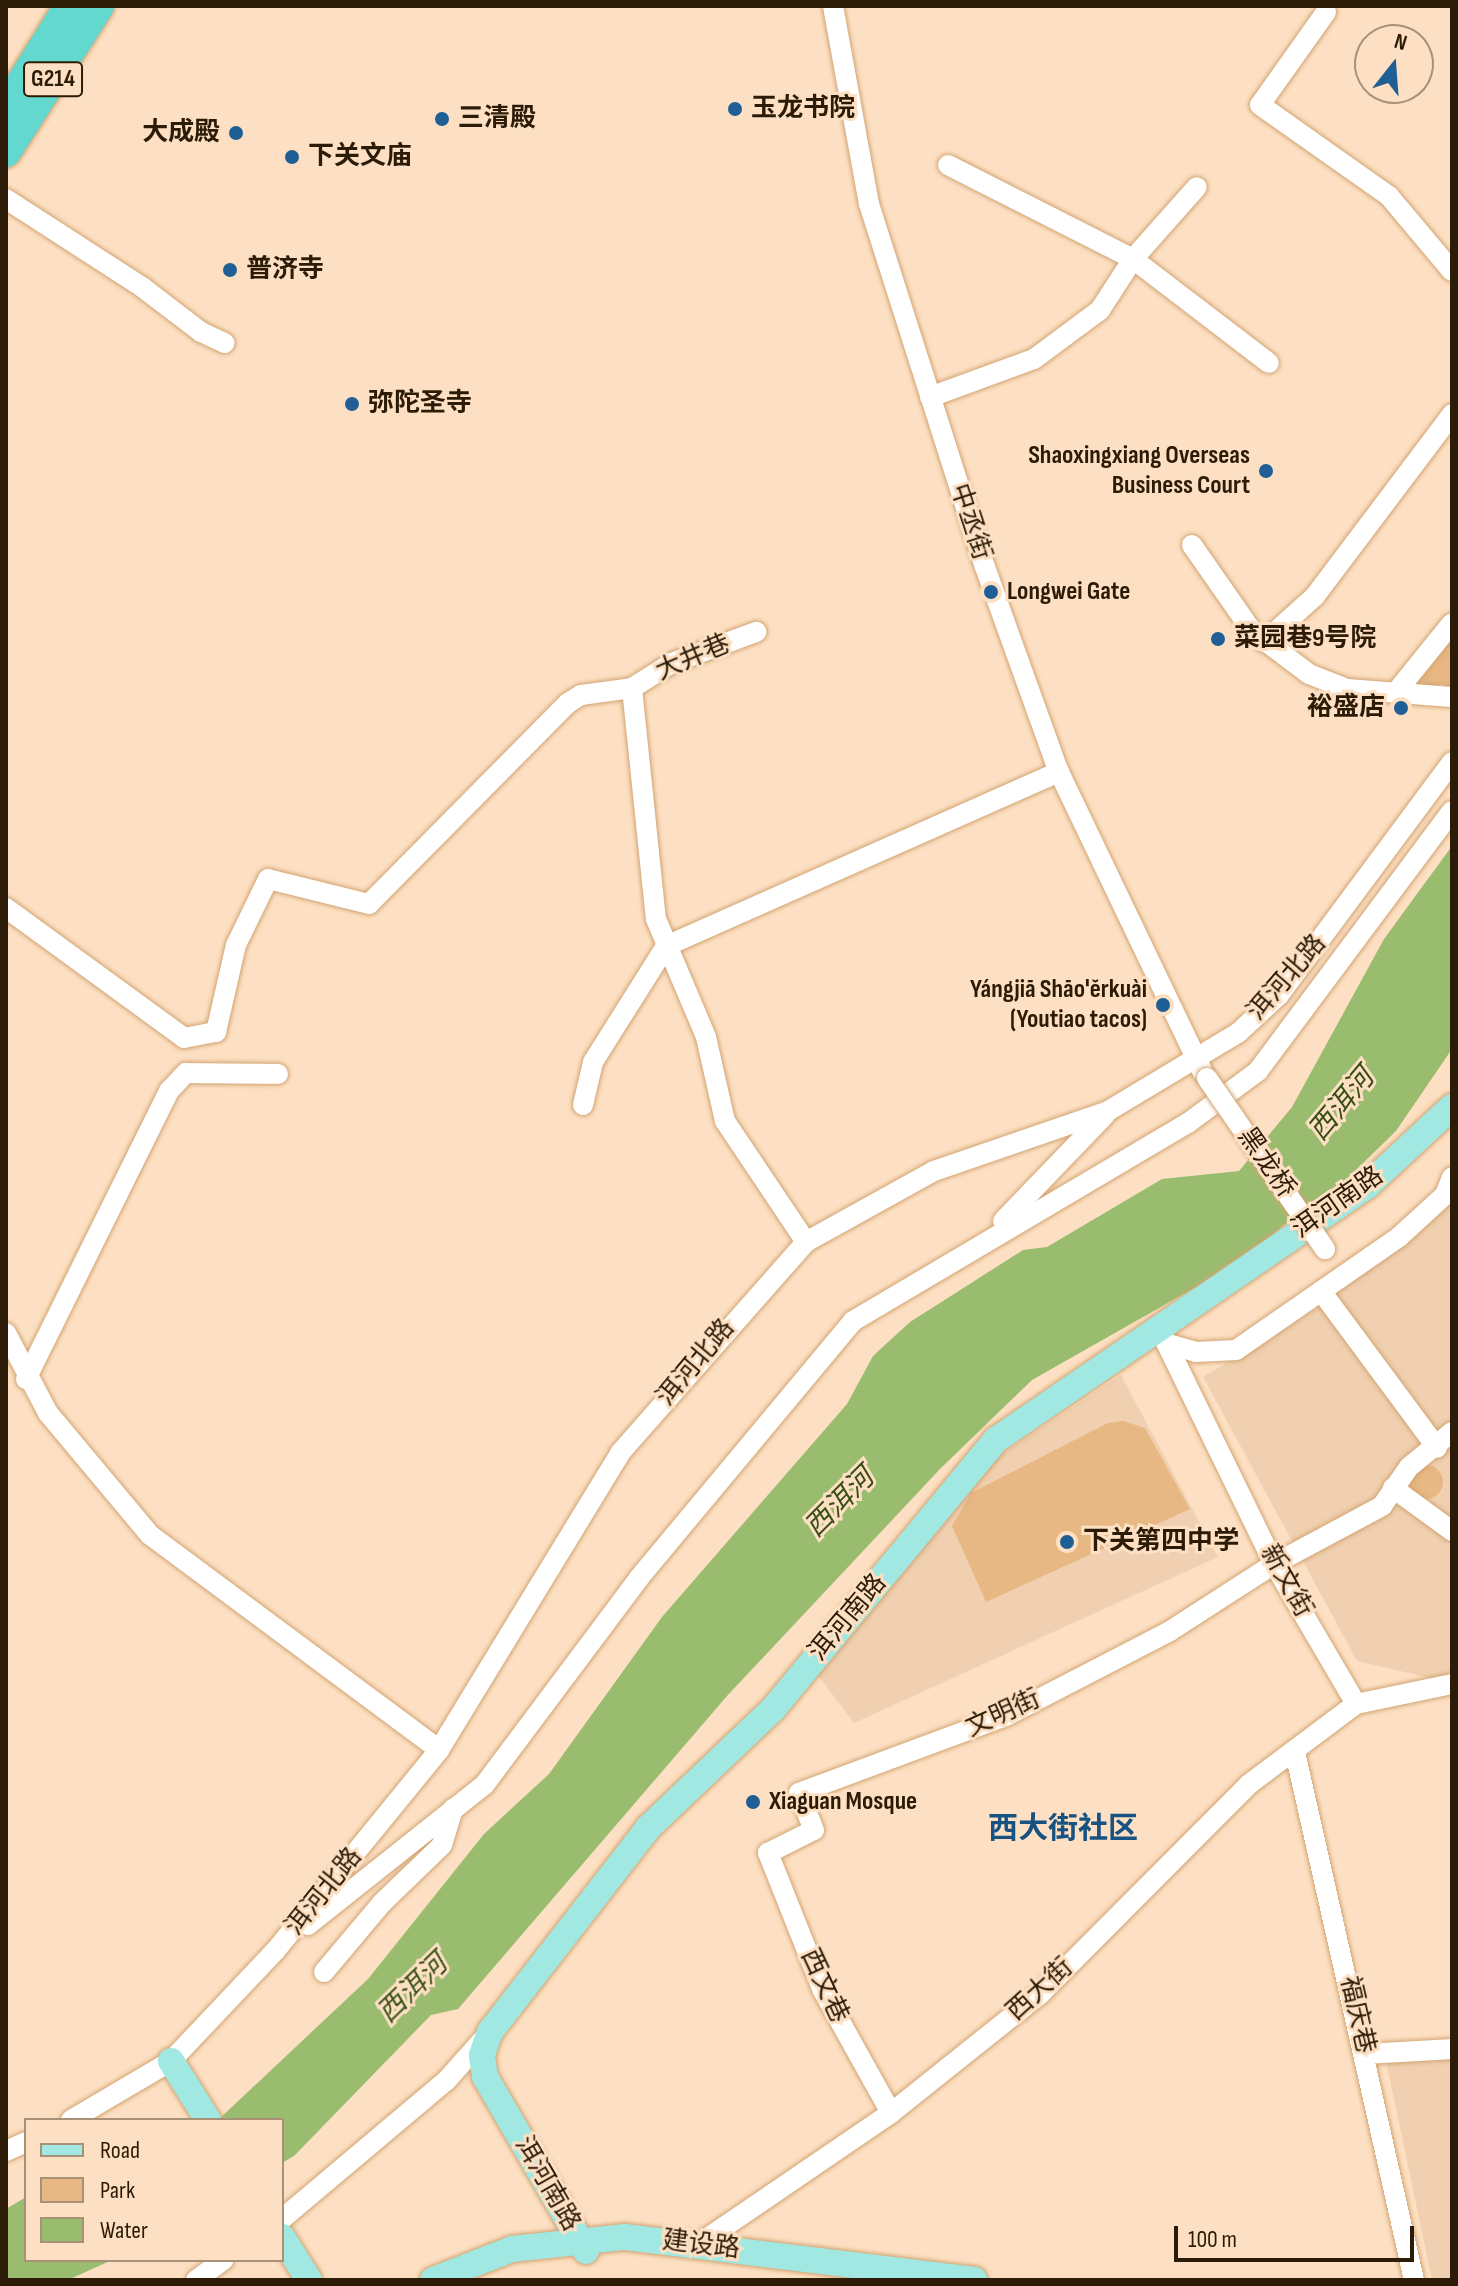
<!DOCTYPE html>
<meta charset="utf-8">
<style>
body{margin:0}
#map{position:relative;width:1458px;height:2286px;overflow:hidden;background:#fde0c3;font-family:"Sofia Sans Condensed","Noto Sans SC",sans-serif}
div>[style]{position:absolute}
.built>*{inset:0;background:#f0d0b0}
.green>*{inset:0;background:#e7b784}
.round{border-radius:50%}
.water>*{inset:0;background:#9abc6f}
.roads{filter:drop-shadow(0 0 2px #d2a473) drop-shadow(0 0 2px #d2a473)}
.minor>*{height:20px;margin:-10px;padding:0 10px;transform-origin:10px;border-radius:10px;background:#fff}
.major>*{height:26px;margin:-13px;padding:0 13px;transform-origin:13px;border-radius:13px;background:#a1e8e2}
.highway>*{height:30px;margin:-15px;padding:0 15px;transform-origin:15px;border-radius:15px;background:#62d8cf}
.bridges{filter:drop-shadow(0 0 2px #d2a473) drop-shadow(0 0 2px #d2a473)}
.minor-bridge>*{height:20px;margin:-10px;padding:0 10px;transform-origin:10px;border-radius:10px;background:#fff}
.dots>*{width:22px;height:22px;translate:-50% -50%;box-sizing:border-box;border:4px solid #fde0c3;border-radius:50%}
span{translate:-50% -50%;white-space:nowrap;text-align:center;line-height:1.15;-webkit-text-stroke:6px #fde0c3;paint-order:stroke}
.shield-label span{padding:2px 6px;background:#fde0c3;border:2px solid;border-radius:6px;-webkit-text-stroke-width:0}
.shield-label{font-size:24px;color:#2c1b07;font-weight:700}
.poi-label{font-size:26px;color:#2c1b07;font-weight:700}
.left{translate:0 -50%;text-align:left}
.right{translate:-100% -50%;text-align:right}
.street-label{font-size:26px;color:#2c1b07}
.water-label{font-size:28px;color:#384e17;font-style:italic}
.quarter-label{font-size:30px;color:#175283;font-weight:700}
.frame{position:absolute;inset:0;border:8px solid #2c1b07;pointer-events:none}
.legend{position:absolute;left:24px;top:2118px;width:260px;height:144px;box-sizing:border-box;background:#fde0c3;border:2px solid #a99178;margin:0;padding:10px 14px;list-style:none;font-size:24px;color:#2c1b07}
.legend li{display:flex;align-items:center;gap:16px;height:40px}
.legend b{width:40px;border:2px solid #a99178}
.north{position:absolute;left:1354px;top:24px;width:80px;height:80px;box-sizing:border-box;background:#fde0c3;border:2px solid #a99178;border-radius:50%;rotate:17deg;font-size:22px;font-weight:700;line-height:32px;text-align:center;color:#2c1b07}
.north::after{content:'';display:block;margin:auto;width:28px;height:36px;background:#1f5f95;clip-path:polygon(50% 0,100% 100%,50% 72%,0 100%)}
.scale{position:absolute;left:1174px;top:2226px;width:240px;height:36px;box-sizing:border-box;border:4px solid #2c1b07;border-top:0;padding-left:10px;font-size:24px;line-height:28px;white-space:nowrap;color:#2c1b07;-webkit-text-stroke:6px #fde0c3;paint-order:stroke}
</style>
<div id="map">
<div class="built">
<div style="clip-path:polygon(1452px 1196px,1452px 1678px,1443px 1681px,1357px 1661px,1203px 1377px,1317px 1309px,1437px 1214px)"></div>
<div style="clip-path:polygon(1121px 1375px,1218px 1557px,854px 1723px,817px 1674px,998px 1457px)"></div>
<div style="clip-path:polygon(1452px 2057px,1452px 2280px,1432px 2280px,1386px 2061px)"></div>
</div>
<div class="green">
<div style="clip-path:polygon(1452px 633px,1452px 689px,1441px 684px,1427px 692px,1412px 685px)"></div>
<div style="clip-path:polygon(1123px 1421px,1145px 1428px,1190px 1509px,986px 1602px,952px 1526px,971px 1493px,1108px 1423px)"></div>
<div class="round" style="left:1409px;top:1465px;width:34px;height:34px"></div>
</div>
<div class="water">
<div style="clip-path:polygon(1452px 846px,1452px 1049px,1396px 1131px,1325px 1200px,1282px 1226px,1256px 1253px,1032px 1380px,940px 1469px,727px 1696px,458px 2009px,431px 2015px,294px 2156px,282px 2163px,282px 2120px,218px 2120px,368px 1979px,484px 1834px,549px 1774px,662px 1617px,847px 1404px,873px 1356px,910px 1322px,1023px 1250px,1047px 1247px,1162px 1179px,1239px 1171px,1292px 1107px,1384px 939px)"></div>
<div style="clip-path:polygon(26px 2197px,26px 2260px,112px 2260px,68px 2280px,6px 2280px,6px 2209px)"></div>
</div>
<div class="roads">
<div class="minor">
<div style="left:833px;top:6px;width:201px;rotate:79.7deg"></div>
<div style="left:869px;top:204px;width:381px;rotate:72.3deg"></div>
<div style="left:985px;top:567px;width:218px;rotate:70.2deg"></div>
<div style="left:1059px;top:772px;width:333px;rotate:64.4deg"></div>
<div style="left:1326px;top:12px;width:114px;rotate:125.4deg"></div>
<div style="left:1260px;top:105px;width:158px;rotate:35.2deg"></div>
<div style="left:1389px;top:196px;width:98px;rotate:50deg"></div>
<div style="left:948px;top:165px;width:208px;rotate:26.9deg"></div>
<div style="left:1133px;top:259px;width:171px;rotate:37.4deg"></div>
<div style="left:6px;top:199px;width:162px;rotate:32.9deg"></div>
<div style="left:142px;top:287px;width:74px;rotate:37.3deg"></div>
<div style="left:201px;top:332px;width:26px;rotate:25deg"></div>
<div style="left:930px;top:397px;width:111px;rotate:-20.1deg"></div>
<div style="left:1034px;top:359px;width:82px;rotate:-36.6deg"></div>
<div style="left:1100px;top:310px;width:61px;rotate:-57.1deg"></div>
<div style="left:1133px;top:259px;width:96px;rotate:-48.4deg"></div>
<div style="left:1192px;top:545px;width:105px;rotate:55.1deg"></div>
<div style="left:1252px;top:631px;width:71px;rotate:37deg"></div>
<div style="left:1309px;top:674px;width:41px;rotate:21.5deg"></div>
<div style="left:1347px;top:689px;width:105px;rotate:4.4deg"></div>
<div style="left:1264px;top:642px;width:69px;rotate:-42deg"></div>
<div style="left:1315px;top:596px;width:228px;rotate:-53deg"></div>
<div style="left:632px;top:688px;width:232px;rotate:84.1deg"></div>
<div style="left:656px;top:919px;width:128px;rotate:67deg"></div>
<div style="left:706px;top:1037px;width:86px;rotate:77.3deg"></div>
<div style="left:725px;top:1121px;width:146px;rotate:56.2deg"></div>
<div style="left:1397px;top:691px;width:87px;rotate:-51deg"></div>
<div style="left:6px;top:908px;width:220px;rotate:36.1deg"></div>
<div style="left:184px;top:1038px;width:33px;rotate:-11deg"></div>
<div style="left:216px;top:1032px;width:89px;rotate:-77.1deg"></div>
<div style="left:236px;top:945px;width:73px;rotate:-64.1deg"></div>
<div style="left:268px;top:879px;width:104px;rotate:13.9deg"></div>
<div style="left:369px;top:904px;width:283px;rotate:-45.3deg"></div>
<div style="left:568px;top:703px;width:15px;rotate:-32deg"></div>
<div style="left:581px;top:695px;width:51px;rotate:-7.8deg"></div>
<div style="left:632px;top:688px;width:47px;rotate:-32deg"></div>
<div style="left:672px;top:663px;width:90px;rotate:-20.3deg"></div>
<div style="left:583px;top:1105px;width:44px;rotate:-76.9deg"></div>
<div style="left:593px;top:1062px;width:137px;rotate:-57.8deg"></div>
<div style="left:666px;top:946px;width:430px;rotate:-23.9deg"></div>
<div style="left:1003px;top:1221px;width:147px;rotate:-46.1deg"></div>
<div style="left:1321px;top:1291px;width:195px;rotate:53.5deg"></div>
<div style="left:1158px;top:1326px;width:265px;rotate:64deg"></div>
<div style="left:1274px;top:1564px;width:162px;rotate:59.6deg"></div>
<div style="left:6px;top:1333px;width:90px;rotate:62.3deg"></div>
<div style="left:48px;top:1413px;width:159px;rotate:50.1deg"></div>
<div style="left:150px;top:1535px;width:360px;rotate:36.6deg"></div>
<div style="left:1172px;top:1345px;width:25px;rotate:16deg"></div>
<div style="left:1196px;top:1352px;width:40px;rotate:-2.9deg"></div>
<div style="left:1236px;top:1350px;width:198px;rotate:-34.7deg"></div>
<div style="left:1399px;top:1237px;width:62px;rotate:-42.4deg"></div>
<div style="left:1445px;top:1195px;width:19px;rotate:-69deg"></div>
<div style="left:26px;top:1379px;width:322px;rotate:-63.6deg"></div>
<div style="left:169px;top:1091px;width:25px;rotate:-47deg"></div>
<div style="left:186px;top:1073px;width:92px;rotate:0.6deg"></div>
<div style="left:1393px;top:1488px;width:73px;rotate:36.1deg"></div>
<div style="left:1295px;top:1752px;width:541px;rotate:77.3deg"></div>
<div style="left:308px;top:1925px;width:226px;rotate:-38.5deg"></div>
<div style="left:485px;top:1784px;width:257px;rotate:-53.2deg"></div>
<div style="left:639px;top:1578px;width:334px;rotate:-50.2deg"></div>
<div style="left:853px;top:1321px;width:389px;rotate:-30.6deg"></div>
<div style="left:1188px;top:1123px;width:87px;rotate:-36.6deg"></div>
<div style="left:1258px;top:1071px;width:324px;rotate:-53.3deg"></div>
<div style="left:324px;top:1972px;width:90px;rotate:-50deg"></div>
<div style="left:382px;top:1903px;width:83px;rotate:-44deg"></div>
<div style="left:442px;top:1845px;width:38px;rotate:-73deg"></div>
<div style="left:1366px;top:2054px;width:86px;rotate:-3.3deg"></div>
<div style="left:891px;top:2113px;width:140px;rotate:-119.1deg"></div>
<div style="left:823px;top:1991px;width:149px;rotate:-111.7deg"></div>
<div style="left:768px;top:1853px;width:51px;rotate:-26.6deg"></div>
<div style="left:814px;top:1830px;width:40px;rotate:-112deg"></div>
<div style="left:799px;top:1793px;width:221px;rotate:-20.4deg"></div>
<div style="left:1006px;top:1716px;width:185px;rotate:-27.4deg"></div>
<div style="left:1170px;top:1631px;width:124px;rotate:-32.8deg"></div>
<div style="left:1274px;top:1564px;width:123px;rotate:-28.2deg"></div>
<div style="left:1382px;top:1506px;width:47px;rotate:-55.3deg"></div>
<div style="left:1409px;top:1467px;width:55px;rotate:-39.1deg"></div>
<div style="left:71px;top:2120px;width:116px;rotate:-30.5deg"></div>
<div style="left:171px;top:2061px;width:153px;rotate:-46.6deg"></div>
<div style="left:276px;top:1950px;width:258px;rotate:-50.8deg"></div>
<div style="left:439px;top:1750px;width:348px;rotate:-58.6deg"></div>
<div style="left:620px;top:1453px;width:281px;rotate:-48.6deg"></div>
<div style="left:806px;top:1242px;width:146px;rotate:-29deg"></div>
<div style="left:934px;top:1171px;width:184px;rotate:-19deg"></div>
<div style="left:1108px;top:1111px;width:152px;rotate:-31deg"></div>
<div style="left:1238px;top:1033px;width:56px;rotate:-42.8deg"></div>
<div style="left:1279px;top:995px;width:290px;rotate:-53.4deg"></div>
<div style="left:6px;top:2151px;width:22px;rotate:-24deg"></div>
<div style="left:282px;top:2219px;width:214px;rotate:-40.1deg"></div>
<div style="left:446px;top:2081px;width:62px;rotate:-48.3deg"></div>
<div style="left:699px;top:2244px;width:232px;rotate:-34.3deg"></div>
<div style="left:891px;top:2113px;width:191px;rotate:-38.6deg"></div>
<div style="left:1040px;top:1994px;width:295px;rotate:-45.1deg"></div>
<div style="left:1248px;top:1785px;width:135px;rotate:-36.9deg"></div>
<div style="left:1356px;top:1704px;width:98px;rotate:-11.8deg"></div>
<div style="left:196px;top:2280px;width:34px;rotate:-36deg"></div>
</div>
<div class="major">
<div style="left:171px;top:2061px;width:70px;rotate:57.9deg"></div>
<div style="left:282px;top:2237px;width:51px;rotate:57.9deg"></div>
<div style="left:586px;top:2251px;width:201px;rotate:-120.1deg"></div>
<div style="left:485px;top:2077px;width:22px;rotate:-98deg"></div>
<div style="left:482px;top:2055px;width:24px;rotate:-71deg"></div>
<div style="left:490px;top:2032px;width:258px;rotate:-52.2deg"></div>
<div style="left:648px;top:1828px;width:174px;rotate:-43.6deg"></div>
<div style="left:774px;top:1708px;width:348px;rotate:-50.4deg"></div>
<div style="left:996px;top:1440px;width:451px;rotate:-34.4deg"></div>
<div style="left:1368px;top:1185px;width:115px;rotate:-42.9deg"></div>
<div style="left:433px;top:2280px;width:85px;rotate:-21.4deg"></div>
<div style="left:512px;top:2249px;width:114px;rotate:-6.1deg"></div>
<div style="left:625px;top:2237px;width:352px;rotate:7deg"></div>
</div>
<div class="highway">
<div style="left:6px;top:107px;width:119px;rotate:-58deg"></div>
<div style="left:6px;top:152px;width:173px;rotate:-57.5deg"></div>
</div>
</div>
<div class="bridges">
<div class="minor-bridge">
<div style="left:1207px;top:1078px;width:208px;rotate:55.4deg"></div>
</div>
</div>
<div class="dots">
<div style="left:735px;top:109px;background:#1f5f95"></div>
<div style="left:442px;top:119px;background:#1f5f95"></div>
<div style="left:236px;top:133px;background:#1f5f95"></div>
<div style="left:292px;top:157px;background:#1f5f95"></div>
<div style="left:230px;top:270px;background:#1f5f95"></div>
<div style="left:352px;top:404px;background:#1f5f95"></div>
<div style="left:1266px;top:471px;background:#1f5f95"></div>
<div style="left:991px;top:592px;background:#1f5f95"></div>
<div style="left:1218px;top:639px;background:#1f5f95"></div>
<div style="left:1401px;top:708px;background:#1f5f95"></div>
<div style="left:1163px;top:1005px;background:#1f5f95"></div>
<div style="left:1067px;top:1542px;background:#1f5f95"></div>
<div style="left:753px;top:1802px;background:#1f5f95"></div>
</div>
<div class="shield-label">
<span style="left:53px;top:79px">G214</span>
</div>
<div class="poi-label">
<span class="left" style="left:751px;top:109px">玉龙书院</span>
<span class="left" style="left:458px;top:119px">三清殿</span>
<span class="right" style="left:220px;top:133px">大成殿</span>
<span class="left" style="left:308px;top:157px">下关文庙</span>
<span class="left" style="left:246px;top:270px">普济寺</span>
<span class="left" style="left:368px;top:404px">弥陀圣寺</span>
<span class="right" style="left:1250px;top:471px">Shaoxingxiang Overseas<br>Business Court</span>
<span class="left" style="left:1007px;top:592px">Longwei Gate</span>
<span class="left" style="left:1234px;top:639px">菜园巷9号院</span>
<span class="right" style="left:1385px;top:708px">裕盛店</span>
<span class="right" style="left:1147px;top:1005px">Yángjiā Shāo'ěrkuài<br>(Youtiao tacos)</span>
<span class="left" style="left:1083px;top:1542px">下关第四中学</span>
<span class="left" style="left:769px;top:1802px">Xiaguan Mosque</span>
</div>
<div class="street-label">
<span style="left:970px;top:522px;rotate:72deg">中丞街</span>
<span style="left:693px;top:658px;rotate:-23deg">大井巷</span>
<span style="left:1287px;top:978px;rotate:-49deg">洱河北路</span>
<span style="left:1266px;top:1163px;rotate:55deg">黑龙桥</span>
<span style="left:1338px;top:1203px;rotate:-35deg">洱河南路</span>
<span style="left:696px;top:1363px;rotate:-50deg">洱河北路</span>
<span style="left:1286px;top:1581px;rotate:61deg">新文街</span>
<span style="left:848px;top:1618px;rotate:-50deg">洱河南路</span>
<span style="left:1003px;top:1714px;rotate:-24deg">文明街</span>
<span style="left:324px;top:1892px;rotate:-51deg">洱河北路</span>
<span style="left:824px;top:1986px;rotate:65deg">西文巷</span>
<span style="left:1040px;top:1990px;rotate:-42deg">西大街</span>
<span style="left:1357px;top:2015px;rotate:77deg">福庆巷</span>
<span style="left:547px;top:2184px;rotate:60deg">洱河南路</span>
<span style="left:701px;top:2245px;rotate:7deg">建设路</span>
</div>
<div class="water-label">
<span style="left:1342px;top:1105px;rotate:-50deg">西洱河</span>
<span style="left:840px;top:1503px;rotate:-45deg">西洱河</span>
<span style="left:413px;top:1989px;rotate:-44deg">西洱河</span>
</div>
<div class="quarter-label">
<span style="left:1063px;top:1829px">西大街社区</span>
</div>
<div class="frame"></div>
<ul class="legend">
<li><b style="height:10px;background:#a1e8e2"></b>Road</li>
<li><b style="height:22px;background:#e7b784"></b>Park</li>
<li><b style="height:22px;background:#9abc6f"></b>Water</li>
</ul>
<div class="north">N</div>
<div class="scale">100 m</div>
</div>
